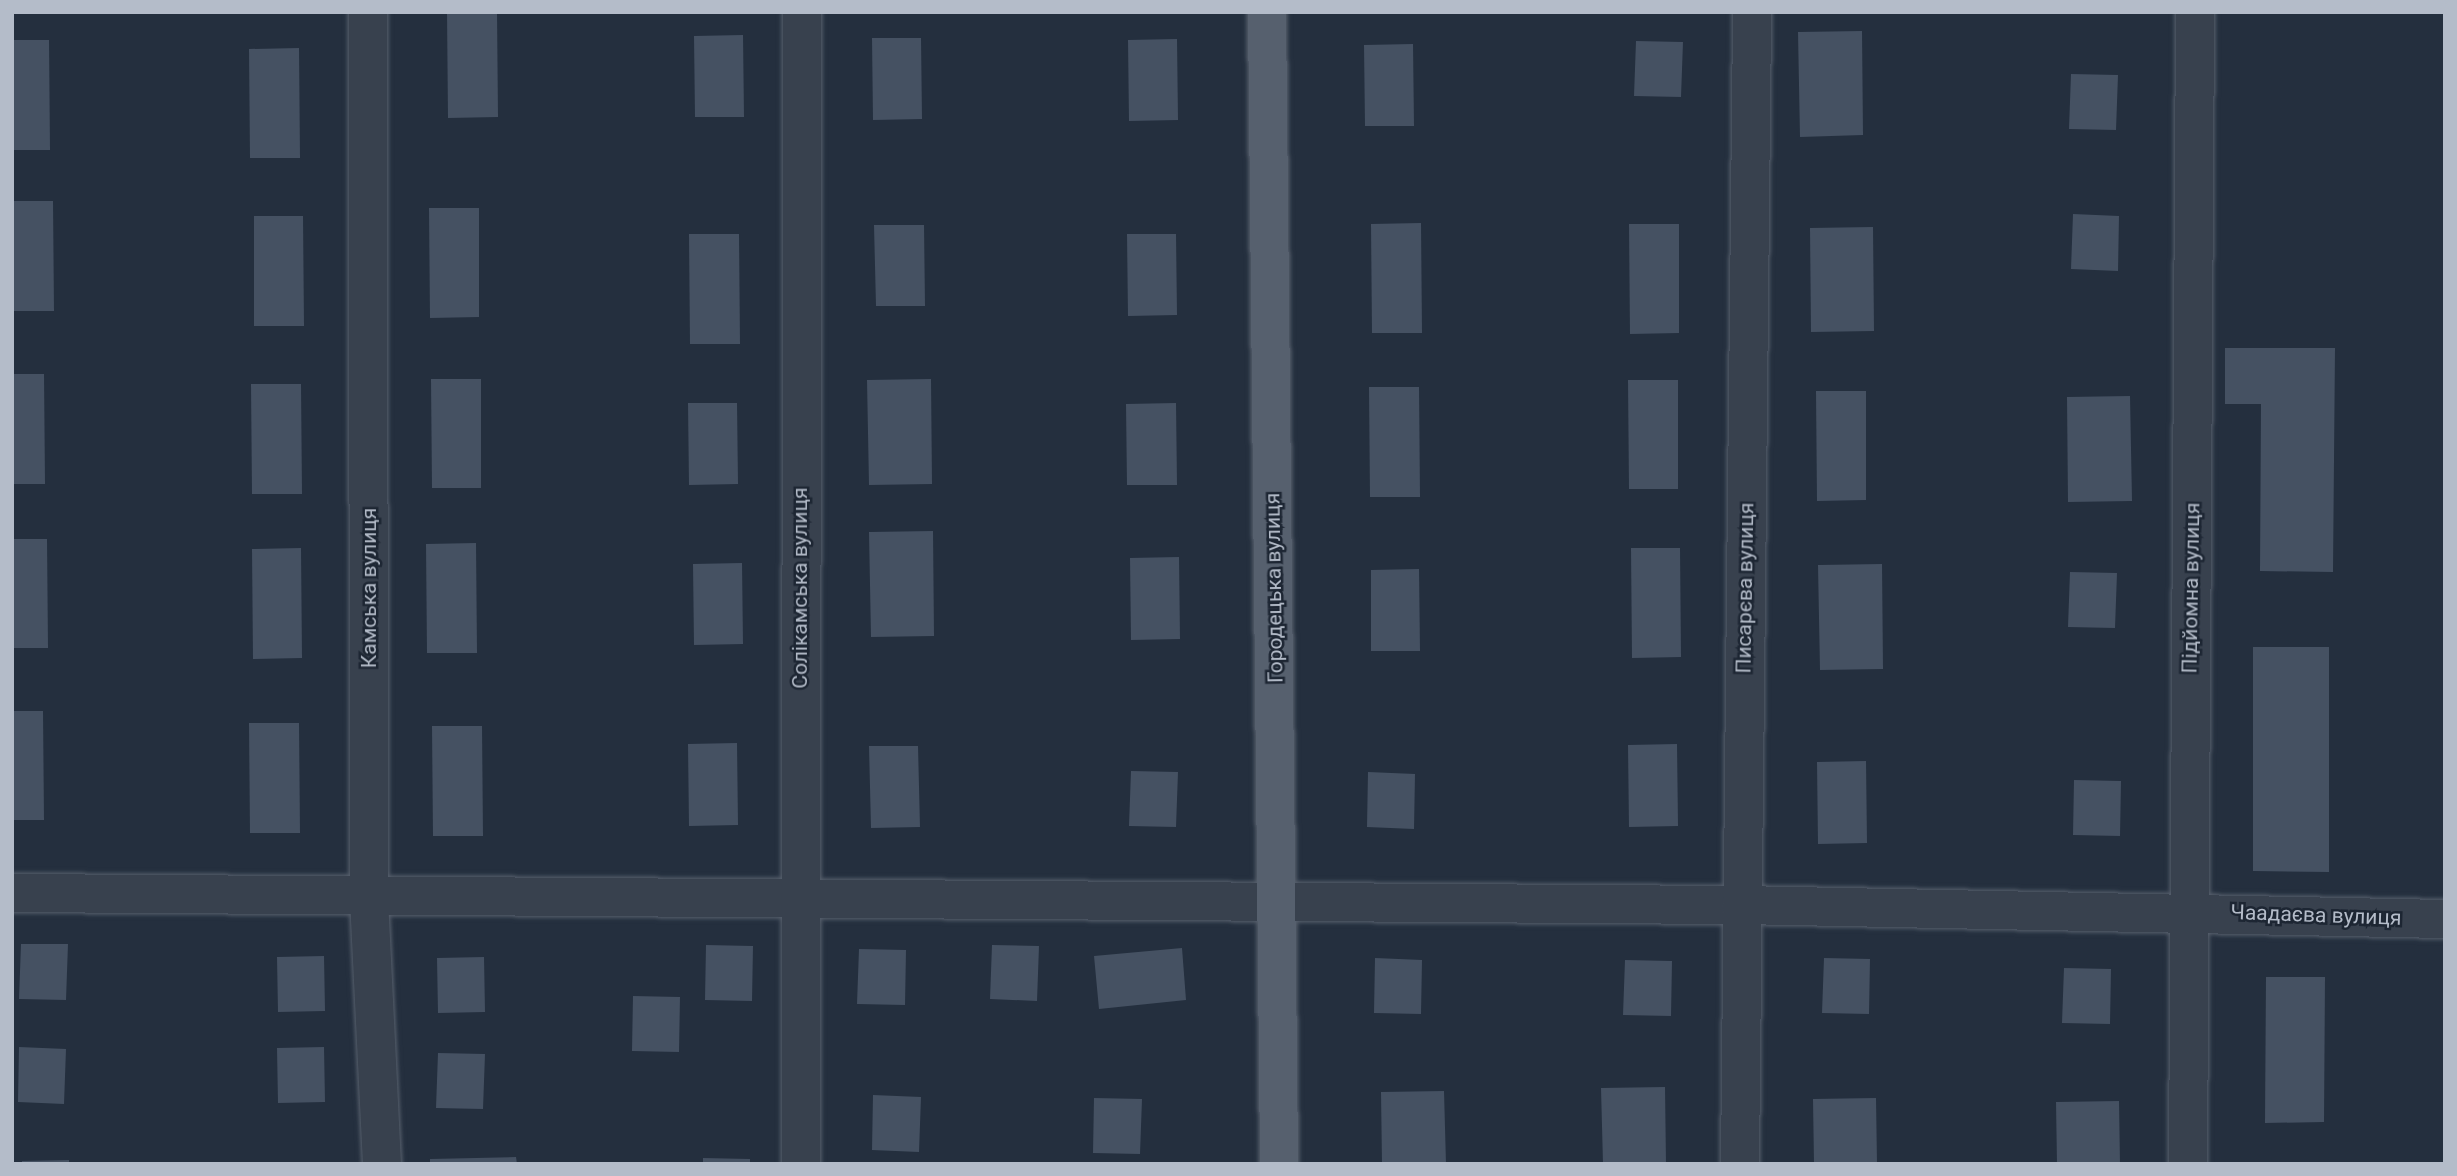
<!DOCTYPE html>
<meta charset="utf-8">
<style>
body{margin:0}
#map{position:relative;width:2457px;height:1176px;overflow:hidden;background:#242f3e;font-family:Roboto,sans-serif}
div>[style]{position:absolute}
.building>*{inset:0;background:#455162}
.roads{filter:drop-shadow(0 0 2px #565f6c) drop-shadow(0 0 2px #565f6c)}
.minor>*{height:38px;margin:-19px;padding:0 19px;transform-origin:19px;border-radius:19px;background:#38414e}
.major>*{height:38px;margin:-19px;padding:0 19px;transform-origin:19px;border-radius:19px;background:#56606e}
span{translate:-50% -50%;white-space:nowrap;text-align:center;line-height:1.15;-webkit-text-stroke:5px #1d2633;paint-order:stroke}
.street-label{font-size:21px;color:#b4bcc9}
.frame{position:absolute;inset:0;border:14px solid #b4bcc9;pointer-events:none}
</style>
<div id="map">
<div class="building">
<div style="clip-path:polygon(447px 12px,497px 12px,498px 117px,448px 118px)"></div>
<div style="clip-path:polygon(1862px 31px,1863px 135px,1800px 137px,1798px 32px)"></div>
<div style="clip-path:polygon(743px 35px,744px 117px,695px 117px,694px 36px)"></div>
<div style="clip-path:polygon(872px 38px,921px 38px,922px 119px,873px 120px)"></div>
<div style="clip-path:polygon(1177px 39px,1178px 120px,1129px 121px,1128px 40px)"></div>
<div style="clip-path:polygon(12px 40px,49px 40px,50px 150px,12px 150px)"></div>
<div style="clip-path:polygon(1636px 41px,1683px 42px,1681px 97px,1634px 96px)"></div>
<div style="clip-path:polygon(1413px 44px,1414px 126px,1365px 126px,1364px 45px)"></div>
<div style="clip-path:polygon(299px 48px,300px 158px,250px 158px,249px 49px)"></div>
<div style="clip-path:polygon(2071px 74px,2118px 75px,2116px 130px,2069px 129px)"></div>
<div style="clip-path:polygon(12px 201px,53px 201px,54px 311px,12px 311px)"></div>
<div style="clip-path:polygon(429px 208px,479px 208px,479px 317px,430px 318px)"></div>
<div style="clip-path:polygon(2073px 214px,2119px 216px,2118px 271px,2071px 269px)"></div>
<div style="clip-path:polygon(254px 216px,303px 216px,304px 326px,254px 326px)"></div>
<div style="clip-path:polygon(1421px 223px,1422px 333px,1372px 333px,1371px 224px)"></div>
<div style="clip-path:polygon(1629px 224px,1679px 224px,1679px 333px,1630px 334px)"></div>
<div style="clip-path:polygon(874px 225px,924px 225px,925px 306px,876px 306px)"></div>
<div style="clip-path:polygon(1873px 227px,1874px 331px,1811px 332px,1810px 228px)"></div>
<div style="clip-path:polygon(689px 234px,739px 234px,740px 344px,690px 344px)"></div>
<div style="clip-path:polygon(1127px 234px,1176px 234px,1177px 315px,1128px 316px)"></div>
<div style="clip-path:polygon(2225px 348px,2335px 348px,2333px 572px,2260px 571px,2261px 404px,2225px 404px)"></div>
<div style="clip-path:polygon(12px 374px,44px 374px,45px 484px,12px 484px)"></div>
<div style="clip-path:polygon(431px 379px,481px 379px,481px 488px,432px 488px)"></div>
<div style="clip-path:polygon(931px 379px,932px 484px,869px 485px,867px 380px)"></div>
<div style="clip-path:polygon(1628px 380px,1678px 380px,1678px 489px,1629px 489px)"></div>
<div style="clip-path:polygon(251px 384px,301px 384px,302px 494px,252px 494px)"></div>
<div style="clip-path:polygon(1369px 387px,1419px 387px,1420px 497px,1370px 497px)"></div>
<div style="clip-path:polygon(1816px 391px,1866px 391px,1866px 500px,1817px 501px)"></div>
<div style="clip-path:polygon(2130px 396px,2132px 501px,2068px 502px,2067px 397px)"></div>
<div style="clip-path:polygon(688px 403px,737px 403px,738px 484px,689px 485px)"></div>
<div style="clip-path:polygon(1176px 403px,1177px 485px,1127px 485px,1126px 404px)"></div>
<div style="clip-path:polygon(933px 531px,934px 636px,871px 637px,869px 532px)"></div>
<div style="clip-path:polygon(12px 539px,47px 539px,48px 648px,12px 648px)"></div>
<div style="clip-path:polygon(476px 543px,477px 653px,427px 653px,426px 544px)"></div>
<div style="clip-path:polygon(301px 548px,302px 658px,253px 659px,252px 549px)"></div>
<div style="clip-path:polygon(1631px 548px,1680px 548px,1681px 657px,1632px 658px)"></div>
<div style="clip-path:polygon(1179px 557px,1180px 639px,1131px 640px,1130px 558px)"></div>
<div style="clip-path:polygon(742px 563px,743px 644px,694px 645px,693px 564px)"></div>
<div style="clip-path:polygon(1882px 564px,1883px 669px,1820px 670px,1818px 565px)"></div>
<div style="clip-path:polygon(1419px 569px,1420px 651px,1371px 651px,1371px 570px)"></div>
<div style="clip-path:polygon(2070px 572px,2117px 573px,2115px 628px,2068px 627px)"></div>
<div style="clip-path:polygon(2253px 647px,2329px 647px,2329px 872px,2253px 871px)"></div>
<div style="clip-path:polygon(12px 711px,43px 711px,44px 820px,12px 820px)"></div>
<div style="clip-path:polygon(249px 723px,299px 723px,300px 833px,250px 833px)"></div>
<div style="clip-path:polygon(432px 726px,482px 726px,483px 836px,433px 836px)"></div>
<div style="clip-path:polygon(737px 743px,738px 825px,689px 826px,688px 744px)"></div>
<div style="clip-path:polygon(1677px 744px,1678px 826px,1629px 827px,1628px 745px)"></div>
<div style="clip-path:polygon(869px 746px,918px 746px,920px 827px,871px 828px)"></div>
<div style="clip-path:polygon(1866px 761px,1867px 843px,1818px 844px,1817px 762px)"></div>
<div style="clip-path:polygon(1131px 771px,1178px 772px,1176px 827px,1129px 826px)"></div>
<div style="clip-path:polygon(1368px 772px,1415px 774px,1414px 829px,1367px 827px)"></div>
<div style="clip-path:polygon(2074px 780px,2121px 781px,2120px 836px,2073px 835px)"></div>
<div style="clip-path:polygon(21px 944px,68px 944px,66px 1000px,19px 999px)"></div>
<div style="clip-path:polygon(706px 945px,753px 946px,752px 1001px,705px 1000px)"></div>
<div style="clip-path:polygon(992px 945px,1039px 946px,1037px 1001px,990px 999px)"></div>
<div style="clip-path:polygon(1182px 948px,1186px 1000px,1099px 1009px,1094px 956px)"></div>
<div style="clip-path:polygon(859px 949px,906px 950px,905px 1005px,857px 1004px)"></div>
<div style="clip-path:polygon(324px 956px,325px 1011px,278px 1012px,277px 957px)"></div>
<div style="clip-path:polygon(484px 957px,485px 1012px,438px 1013px,437px 958px)"></div>
<div style="clip-path:polygon(1375px 958px,1422px 960px,1421px 1014px,1374px 1013px)"></div>
<div style="clip-path:polygon(1824px 958px,1870px 959px,1869px 1014px,1822px 1013px)"></div>
<div style="clip-path:polygon(1625px 960px,1672px 961px,1671px 1016px,1623px 1015px)"></div>
<div style="clip-path:polygon(2064px 968px,2111px 969px,2110px 1024px,2062px 1023px)"></div>
<div style="clip-path:polygon(2266px 977px,2325px 977px,2324px 1122px,2265px 1123px)"></div>
<div style="clip-path:polygon(633px 996px,680px 997px,679px 1052px,632px 1051px)"></div>
<div style="clip-path:polygon(19px 1047px,66px 1049px,64px 1104px,18px 1102px)"></div>
<div style="clip-path:polygon(324px 1047px,325px 1102px,278px 1103px,277px 1048px)"></div>
<div style="clip-path:polygon(438px 1053px,485px 1054px,483px 1109px,436px 1108px)"></div>
<div style="clip-path:polygon(1665px 1087px,1666px 1164px,1603px 1164px,1601px 1088px)"></div>
<div style="clip-path:polygon(1444px 1091px,1446px 1164px,1382px 1164px,1381px 1092px)"></div>
<div style="clip-path:polygon(873px 1095px,921px 1097px,919px 1152px,872px 1150px)"></div>
<div style="clip-path:polygon(1094px 1098px,1142px 1099px,1140px 1154px,1093px 1153px)"></div>
<div style="clip-path:polygon(1876px 1098px,1877px 1164px,1814px 1164px,1813px 1099px)"></div>
<div style="clip-path:polygon(2119px 1101px,2120px 1164px,2057px 1164px,2056px 1102px)"></div>
<div style="clip-path:polygon(516px 1157px,517px 1164px,430px 1164px,430px 1159px)"></div>
<div style="clip-path:polygon(703px 1158px,750px 1159px,750px 1164px,703px 1164px)"></div>
<div style="clip-path:polygon(69px 1160px,69px 1164px,22px 1164px,22px 1161px)"></div>
</div>
<div class="roads">
<div class="minor">
<div style="left:368px;top:12px;width:887px;rotate:89.94deg"></div>
<div style="left:369px;top:899px;width:265px;rotate:87.2deg"></div>
<div style="left:12px;top:893px;width:1729px;rotate:0.4deg"></div>
<div style="left:1741px;top:905px;width:704px;rotate:1.14deg"></div>
<div style="left:801px;top:1164px;width:1152px;rotate:-89.95deg"></div>
<div style="left:1740px;top:1164px;width:1152px;rotate:-89.4deg"></div>
<div style="left:2188px;top:1164px;width:1152px;rotate:-89.65deg"></div>
</div>
<div class="major">
<div style="left:1267px;top:12px;width:1152px;rotate:89.4deg"></div>
</div>
</div>
<div class="street-label">
<span style="left:369px;top:588px;rotate:-90deg">Камська вулиця</span>
<span style="left:800px;top:588px;rotate:-90deg">Солікамська вулиця</span>
<span style="left:1274px;top:588px;rotate:-91deg">Городецька вулиця</span>
<span style="left:1745px;top:588px;rotate:-89deg">Писарєва вулиця</span>
<span style="left:2191px;top:588px;rotate:-89deg">Підйомна вулиця</span>
<span style="left:2316px;top:915px;rotate:2deg">Чаадаєва вулиця</span>
</div>
<div class="frame"></div>
</div>
